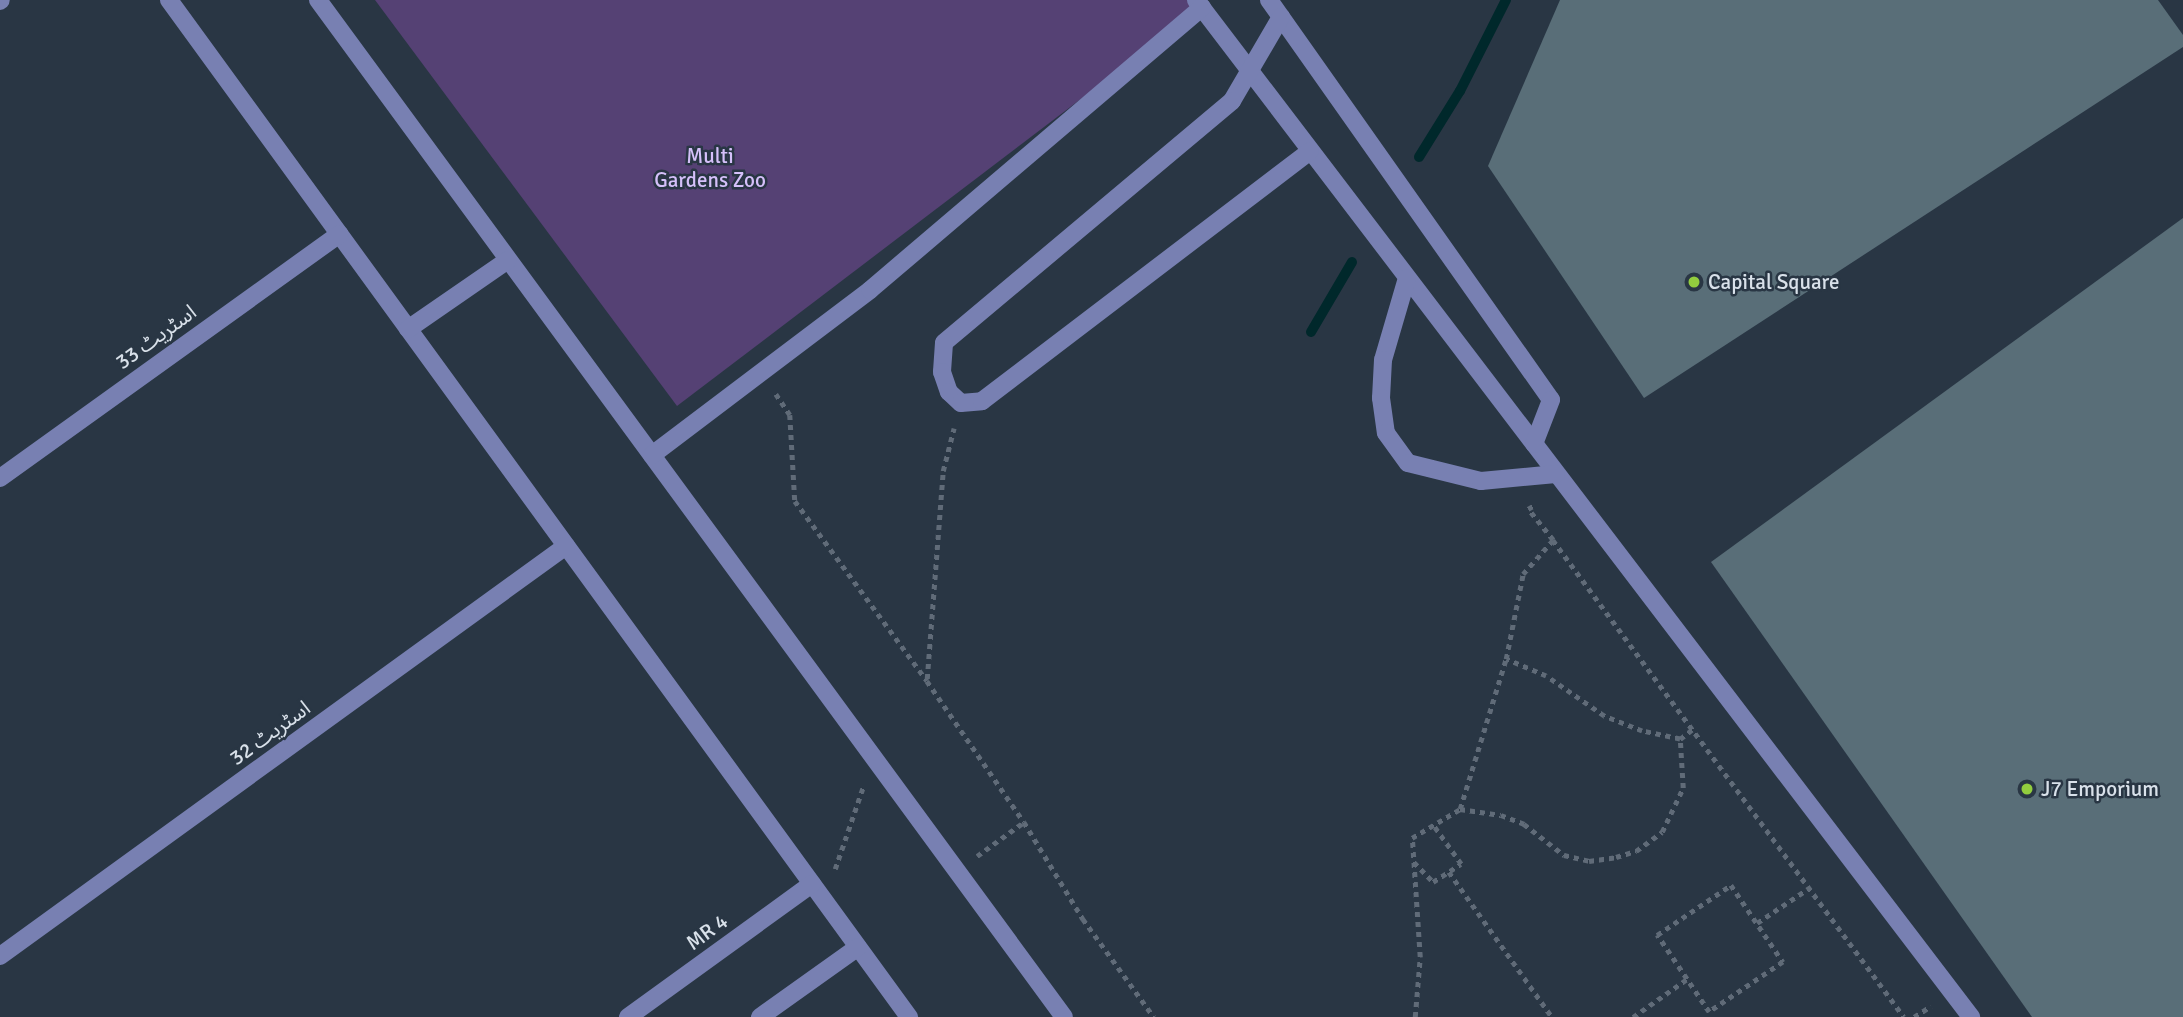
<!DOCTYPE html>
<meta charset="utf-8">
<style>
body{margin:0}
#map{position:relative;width:2183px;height:1017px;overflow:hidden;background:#293644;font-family:Signika,"Noto Sans Arabic",sans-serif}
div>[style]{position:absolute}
.green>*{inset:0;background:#554174}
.stream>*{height:10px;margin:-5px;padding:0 5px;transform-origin:5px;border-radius:5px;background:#00282b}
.building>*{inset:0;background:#596e78}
.path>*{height:4.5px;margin-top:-2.25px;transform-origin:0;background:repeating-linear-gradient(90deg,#606b78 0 5px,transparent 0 10px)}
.minor>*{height:18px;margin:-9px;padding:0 9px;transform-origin:9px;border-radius:9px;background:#7880b2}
.dots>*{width:19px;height:19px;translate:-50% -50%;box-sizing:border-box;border:4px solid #293644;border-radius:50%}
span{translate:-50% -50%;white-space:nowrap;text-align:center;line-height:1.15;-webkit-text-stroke:5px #293644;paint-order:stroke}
.park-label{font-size:21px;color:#d5c0fa}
.poi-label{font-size:21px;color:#d9e1ea}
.left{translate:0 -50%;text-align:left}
.street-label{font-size:21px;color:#d9e1ea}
</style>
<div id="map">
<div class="green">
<div style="clip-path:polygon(375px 0,1197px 0,1202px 7px,677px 406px)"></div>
</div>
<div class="stream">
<div style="left:1419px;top:157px;width:78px;rotate:-58.2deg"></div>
<div style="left:1460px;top:91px;width:102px;rotate:-63.2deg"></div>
<div style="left:1311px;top:332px;width:81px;rotate:-59.6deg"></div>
</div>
<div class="building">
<div style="clip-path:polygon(1560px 0,2158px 0,2183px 35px,2183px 47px,1644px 398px,1488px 166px)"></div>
<div style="clip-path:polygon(2183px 218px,2183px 1017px,2032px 1017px,1711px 562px)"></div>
</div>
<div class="path">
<div style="left:776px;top:394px;width:25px;rotate:56deg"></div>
<div style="left:790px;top:415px;width:86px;rotate:86.7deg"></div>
<div style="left:795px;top:501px;width:223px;rotate:53.7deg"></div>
<div style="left:927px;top:681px;width:171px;rotate:55.5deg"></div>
<div style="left:1024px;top:822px;width:114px;rotate:58.7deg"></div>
<div style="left:1083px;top:919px;width:121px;rotate:54.1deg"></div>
<div style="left:1553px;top:540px;width:592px;rotate:53.65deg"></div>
<div style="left:927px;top:679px;width:209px;rotate:-85.6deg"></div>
<div style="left:943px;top:471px;width:44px;rotate:-75.7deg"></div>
<div style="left:1680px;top:739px;width:16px;rotate:-38deg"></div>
<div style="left:1460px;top:809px;width:157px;rotate:-73deg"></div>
<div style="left:1506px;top:659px;width:87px;rotate:-78.7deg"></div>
<div style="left:1523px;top:574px;width:45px;rotate:-48.6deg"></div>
<div style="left:1553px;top:540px;width:40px;rotate:-129deg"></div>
<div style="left:1528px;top:509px;width:6px;rotate:-31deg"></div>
<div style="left:977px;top:856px;width:58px;rotate:-35.9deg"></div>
<div style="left:1414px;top:862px;width:28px;rotate:46deg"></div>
<div style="left:1433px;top:882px;width:33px;rotate:-33deg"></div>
<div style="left:1461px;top:864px;width:48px;rotate:-125.7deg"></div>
<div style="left:835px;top:869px;width:87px;rotate:-71.1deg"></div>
<div style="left:1449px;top:872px;width:178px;rotate:54.6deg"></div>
<div style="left:1731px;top:885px;width:93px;rotate:56deg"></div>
<div style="left:1783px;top:962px;width:89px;rotate:146deg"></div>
<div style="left:1709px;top:1012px;width:93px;rotate:-124deg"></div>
<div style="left:1657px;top:935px;width:89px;rotate:-34deg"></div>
<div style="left:1757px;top:923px;width:63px;rotate:-33.9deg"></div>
<div style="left:1415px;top:1017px;width:60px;rotate:-85.2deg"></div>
<div style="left:1420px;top:957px;width:119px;rotate:-93.8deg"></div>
<div style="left:1412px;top:838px;width:56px;rotate:-31.1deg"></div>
<div style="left:1460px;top:809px;width:41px;rotate:8.3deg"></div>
<div style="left:1501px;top:815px;width:25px;rotate:21deg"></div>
<div style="left:1524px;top:824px;width:51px;rotate:37.8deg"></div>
<div style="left:1564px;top:855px;width:26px;rotate:13deg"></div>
<div style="left:1589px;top:861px;width:27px;rotate:-8deg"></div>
<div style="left:1616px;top:857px;width:21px;rotate:-17deg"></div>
<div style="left:1636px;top:851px;width:32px;rotate:-36deg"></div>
<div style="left:1662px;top:832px;width:49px;rotate:-64.5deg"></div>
<div style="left:1683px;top:788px;width:49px;rotate:-93.5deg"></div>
<div style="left:1680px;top:739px;width:39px;rotate:-168deg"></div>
<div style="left:1642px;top:731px;width:41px;rotate:-158.5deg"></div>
<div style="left:1604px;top:716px;width:70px;rotate:-145.4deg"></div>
<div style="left:1546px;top:676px;width:43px;rotate:-157deg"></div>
<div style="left:1633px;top:1017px;width:66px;rotate:-35.1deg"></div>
<div style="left:1914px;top:1017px;width:20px;rotate:-33deg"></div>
</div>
<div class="minor">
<div style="left:169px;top:0;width:1258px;rotate:53.96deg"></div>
<div style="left:318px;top:0;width:1261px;rotate:53.74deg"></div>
<div style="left:1196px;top:0;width:1279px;rotate:52.69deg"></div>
<div style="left:1269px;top:0;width:489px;rotate:54.8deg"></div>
<div style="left:1551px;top:400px;width:47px;rotate:111.1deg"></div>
<div style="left:0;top:1px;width:1px;rotate:-45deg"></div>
<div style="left:1281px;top:17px;width:97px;rotate:120.3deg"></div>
<div style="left:1232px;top:101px;width:376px;rotate:140deg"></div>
<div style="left:944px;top:343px;width:29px;rotate:94deg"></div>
<div style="left:942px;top:372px;width:21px;rotate:71deg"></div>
<div style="left:949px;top:392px;width:16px;rotate:43deg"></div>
<div style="left:961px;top:403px;width:21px;rotate:-5deg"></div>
<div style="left:982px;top:401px;width:412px;rotate:-37.3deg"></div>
<div style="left:1407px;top:278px;width:85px;rotate:106.3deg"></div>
<div style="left:1383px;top:360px;width:38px;rotate:93deg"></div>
<div style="left:1381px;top:398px;width:35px;rotate:82deg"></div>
<div style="left:1386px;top:433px;width:37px;rotate:54deg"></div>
<div style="left:1408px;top:463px;width:75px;rotate:13.9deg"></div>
<div style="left:1481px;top:481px;width:75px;rotate:-5.3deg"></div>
<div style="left:408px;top:329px;width:121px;rotate:-34.6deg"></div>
<div style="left:652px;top:455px;width:273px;rotate:-37.1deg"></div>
<div style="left:870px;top:290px;width:436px;rotate:-40.4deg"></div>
<div style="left:0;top:478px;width:418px;rotate:-35.7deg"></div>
<div style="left:0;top:956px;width:699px;rotate:-35.92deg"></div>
<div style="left:628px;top:1017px;width:227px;rotate:-35.9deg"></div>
<div style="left:760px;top:1017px;width:120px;rotate:-35.5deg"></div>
</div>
<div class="dots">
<div style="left:1694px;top:282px;background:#92cd3e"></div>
<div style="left:2027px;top:789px;background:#92cd3e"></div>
</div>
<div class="park-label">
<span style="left:710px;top:168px">Multi<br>Gardens Zoo</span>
</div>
<div class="poi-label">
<span class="left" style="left:1708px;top:282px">Capital Square</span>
<span class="left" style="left:2041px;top:789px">J7 Emporium</span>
</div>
<div class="street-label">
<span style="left:156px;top:337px;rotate:-36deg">اسٹریٹ 33</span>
<span style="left:270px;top:733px;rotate:-36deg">اسٹریٹ 32</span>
<span style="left:707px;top:932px;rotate:-36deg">MR 4</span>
</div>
</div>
